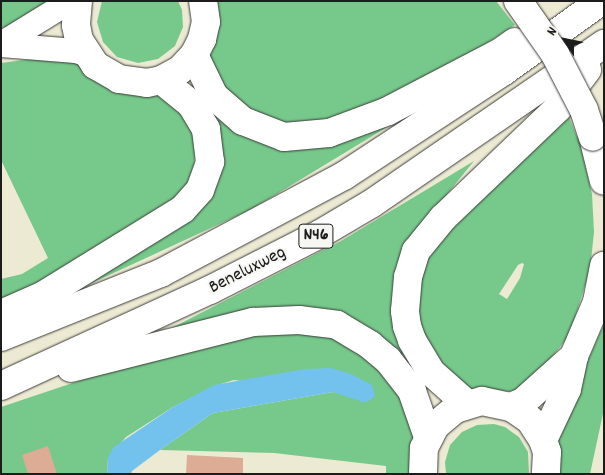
<!DOCTYPE html>
<style>
body{margin:0}
#map{position:relative;width:605px;height:475px;overflow:hidden;background:#edead4;font-family:Dekko,sans-serif}
div>[style]{position:absolute}
.green>*{inset:0;background:#76c98b}
.water>*{inset:0;background:#73c2ee}
.building>*{inset:0;background:#dcac95}
.roads{filter:drop-shadow(0 0 1px #3b3b38) drop-shadow(0 0 1px #3b3b38)}
.minor>*{height:24px;margin:-12px;padding:0 12px;transform-origin:12px;border-radius:12px;background:#fff}
.tertiary>*{height:28px;margin:-14px;padding:0 14px;transform-origin:14px;border-radius:14px;background:#fff}
.trunk>*{height:28px;margin:-14px;padding:0 14px;transform-origin:14px;border-radius:14px;background:#fff}
.bridges{filter:drop-shadow(0 0 1px #3b3b38) drop-shadow(0 0 1px #3b3b38)}
.tertiary-bridge>*{height:28px;margin:-14px;padding:0 14px;transform-origin:14px;border-radius:14px;background:#fff}
span{translate:-50% -50%;white-space:nowrap;text-align:center;line-height:1.15;-webkit-text-stroke:4px #f6f6f2;paint-order:stroke}
.shield-label span{padding:1px 4px;background:#f6f6f2;border:1px solid;border-radius:4px;-webkit-text-stroke-width:0}
.shield-label{font-size:18px;color:#1c1c1c;font-weight:700}
.street-label{font-size:19px;color:#1c1c1c}
.frame{position:absolute;inset:0;border:2px solid #1c1c1c;pointer-events:none}
.north{position:absolute;left:540px;top:15px;width:50px;height:50px;-webkit-text-stroke:4px #f6f6f2;paint-order:stroke;rotate:304deg;font-size:14px;font-weight:700;line-height:20px;text-align:center;color:#1c1c1c}
.north::after{content:'';display:block;margin:auto;width:18px;height:22px;background:#1c1c1c;clip-path:polygon(50% 0,100% 100%,50% 72%,0 100%)}
</style>
<div id="map">
<div class="green">
<div style="clip-path:polygon(1px 1px,49px 1px,10px 26px,1px 28px)"></div>
<div style="clip-path:polygon(102px 1px,178px 1px,182px 10px,183px 27px,175px 46px,158px 59px,138px 63px,117px 57px,103px 42px,97px 22px)"></div>
<div style="clip-path:polygon(217px 1px,496px 1px,515px 25px,466px 57px,374px 104px,330px 120px,287px 124px,253px 113px,226px 92px,209px 68px,210px 46px)"></div>
<div style="clip-path:polygon(46px 57px,76px 62px,160px 94px,188px 117px,196px 144px,194px 165px,184px 192px,62px 278px,1px 301px,1px 279px,22px 274px,48px 258px,1px 160px,1px 63px)"></div>
<div style="clip-path:polygon(412px 112px,252px 209px,79px 289px,176px 228px,213px 124px,224px 115px,245px 132px)"></div>
<div style="clip-path:polygon(evenodd,567px 112px,581px 147px,592px 194px,594px 232px,590px 270px,569px 336px,537px 375px,518px 390px,495px 393px,468px 388px,436px 359px,421px 337px,416px 288px,434px 242px,567px 112px,522px 263px,524px 264px,520px 278px,507px 299px,499px 294px,518px 265px,522px 263px)"></div>
<div style="clip-path:polygon(474px 161px,422px 225px,408px 351px,398px 357px,366px 331px,156px 336px,341px 241px)"></div>
<div style="clip-path:polygon(604px 324px,604px 409px,590px 474px,558px 474px,556px 432px)"></div>
<div style="clip-path:polygon(309px 328px,348px 338px,390px 372px,414px 434px,414px 474px,386px 474px,386px 466px,274px 453px,160px 450px,213px 413px,333px 392px,375px 396px,234px 380px,214px 386px,173px 407px,126px 437px,108px 458px,107px 474px,1px 474px,1px 407px,147px 358px,242px 331px)"></div>
<div style="clip-path:polygon(494px 424px,505px 427px,519px 437px,528px 452px,529px 474px,446px 474px,445px 462px,450px 445px,462px 432px,477px 425px)"></div>
</div>
<div class="water">
<div style="clip-path:polygon(331px 368px,351px 374px,372px 385px,375px 396px,369px 401px,363px 402px,333px 392px,213px 413px,160px 450px,132px 471px,131px 474px,107px 474px,108px 457px,114px 447px,173px 407px,214px 385px,305px 369px)"></div>
</div>
<div class="building">
<div style="clip-path:polygon(48px 446px,57px 474px,28px 474px,22px 455px)"></div>
<div style="clip-path:polygon(187px 455px,243px 458px,243px 474px,186px 474px)"></div>
</div>
<div class="roads">
<div class="minor">
<div style="left:1px;top:44px;width:82px;rotate:-31.6deg"></div>
<div style="left:1px;top:45px;width:75px;rotate:4.6deg"></div>
<div style="left:76px;top:51px;width:10px;rotate:17deg"></div>
</div>
<div class="tertiary">
<div style="left:78px;top:1px;width:24px;rotate:95deg"></div>
<div style="left:76px;top:25px;width:15px;rotate:79deg"></div>
<div style="left:79px;top:40px;width:30px;rotate:57deg"></div>
<div style="left:95px;top:65px;width:28px;rotate:30deg"></div>
<div style="left:119px;top:79px;width:28px;rotate:8deg"></div>
<div style="left:147px;top:83px;width:14px;rotate:-12deg"></div>
<div style="left:161px;top:80px;width:21px;rotate:-28deg"></div>
<div style="left:180px;top:70px;width:21px;rotate:-47deg"></div>
<div style="left:194px;top:55px;width:18px;rotate:-63deg"></div>
<div style="left:202px;top:39px;width:17px;rotate:-77deg"></div>
<div style="left:206px;top:22px;width:21px;rotate:-98deg"></div>
<div style="left:593px;top:137px;width:45px;rotate:76deg"></div>
<div style="left:511px;top:407px;width:13px;rotate:-23deg"></div>
<div style="left:523px;top:402px;width:69px;rotate:-42deg"></div>
<div style="left:543px;top:440px;width:56px;rotate:-64.8deg"></div>
<div style="left:567px;top:389px;width:34px;rotate:-78deg"></div>
<div style="left:574px;top:356px;width:59px;rotate:-66.9deg"></div>
<div style="left:597px;top:302px;width:37px;rotate:-79deg"></div>
<div style="left:423px;top:474px;width:26px;rotate:-88deg"></div>
<div style="left:424px;top:448px;width:25px;rotate:-63deg"></div>
<div style="left:435px;top:426px;width:26px;rotate:-40deg"></div>
<div style="left:455px;top:409px;width:28px;rotate:-17deg"></div>
<div style="left:482px;top:401px;width:30px;rotate:12deg"></div>
<div style="left:511px;top:407px;width:23px;rotate:34deg"></div>
<div style="left:530px;top:420px;width:24px;rotate:57deg"></div>
<div style="left:543px;top:440px;width:13px;rotate:72deg"></div>
<div style="left:547px;top:452px;width:22px;rotate:93deg"></div>
</div>
<div class="trunk">
<div style="left:194px;top:55px;width:46px;rotate:64deg"></div>
<div style="left:214px;top:96px;width:38px;rotate:41deg"></div>
<div style="left:243px;top:121px;width:44px;rotate:21.3deg"></div>
<div style="left:284px;top:137px;width:45px;rotate:-5.1deg"></div>
<div style="left:329px;top:133px;width:63px;rotate:-20.4deg"></div>
<div style="left:388px;top:111px;width:127px;rotate:-27.6deg"></div>
<div style="left:501px;top:52px;width:17px;rotate:-36deg"></div>
<div style="left:1px;top:314px;width:47px;rotate:-23.8deg"></div>
<div style="left:44px;top:295px;width:163px;rotate:-31.7deg"></div>
<div style="left:183px;top:209px;width:25px;rotate:-48deg"></div>
<div style="left:200px;top:190px;width:30px;rotate:-70deg"></div>
<div style="left:210px;top:162px;width:33px;rotate:-97deg"></div>
<div style="left:206px;top:129px;width:29px;rotate:-121deg"></div>
<div style="left:191px;top:104px;width:38px;rotate:-141deg"></div>
<div style="left:1px;top:337px;width:172px;rotate:-21.8deg"></div>
<div style="left:161px;top:273px;width:208px;rotate:-28deg"></div>
<div style="left:345px;top:175px;width:190px;rotate:-33.2deg"></div>
<div style="left:504px;top:71px;width:120px;rotate:-35.8deg"></div>
<div style="left:71px;top:368px;width:188px;rotate:-14.2deg"></div>
<div style="left:253px;top:322px;width:46px;rotate:-2.5deg"></div>
<div style="left:299px;top:320px;width:38px;rotate:7deg"></div>
<div style="left:337px;top:325px;width:39px;rotate:31deg"></div>
<div style="left:370px;top:345px;width:23px;rotate:40deg"></div>
<div style="left:388px;top:360px;width:39px;rotate:52deg"></div>
<div style="left:412px;top:391px;width:49px;rotate:70.8deg"></div>
<div style="left:1px;top:386px;width:230px;rotate:-24.7deg"></div>
<div style="left:210px;top:290px;width:123px;rotate:-27deg"></div>
<div style="left:320px;top:234px;width:59px;rotate:-30.5deg"></div>
<div style="left:371px;top:204px;width:283px;rotate:-34.5deg"></div>
<div style="left:467px;top:404px;width:48px;rotate:-138.4deg"></div>
<div style="left:431px;top:372px;width:37px;rotate:-121deg"></div>
<div style="left:412px;top:340px;width:15px;rotate:-110deg"></div>
<div style="left:407px;top:326px;width:15px;rotate:-98deg"></div>
<div style="left:405px;top:311px;width:34px;rotate:-85deg"></div>
<div style="left:408px;top:277px;width:27px;rotate:-73deg"></div>
<div style="left:416px;top:251px;width:43px;rotate:-50.7deg"></div>
<div style="left:443px;top:218px;width:159px;rotate:-43.7deg"></div>
<div style="left:558px;top:108px;width:48px;rotate:-52.7deg"></div>
</div>
</div>
<div class="bridges">
<div class="tertiary-bridge">
<div style="left:518px;top:1px;width:65px;rotate:55.1deg"></div>
<div style="left:555px;top:54px;width:63px;rotate:62.6deg"></div>
<div style="left:584px;top:110px;width:28px;rotate:72deg"></div>
</div>
</div>
<div class="shield-label">
<span style="left:316px;top:236px">N46</span>
</div>
<div class="street-label">
<span style="left:248px;top:271px;rotate:-27deg">Beneluxweg</span>
</div>
<div class="frame"></div>
<div class="north">N</div>
</div>
